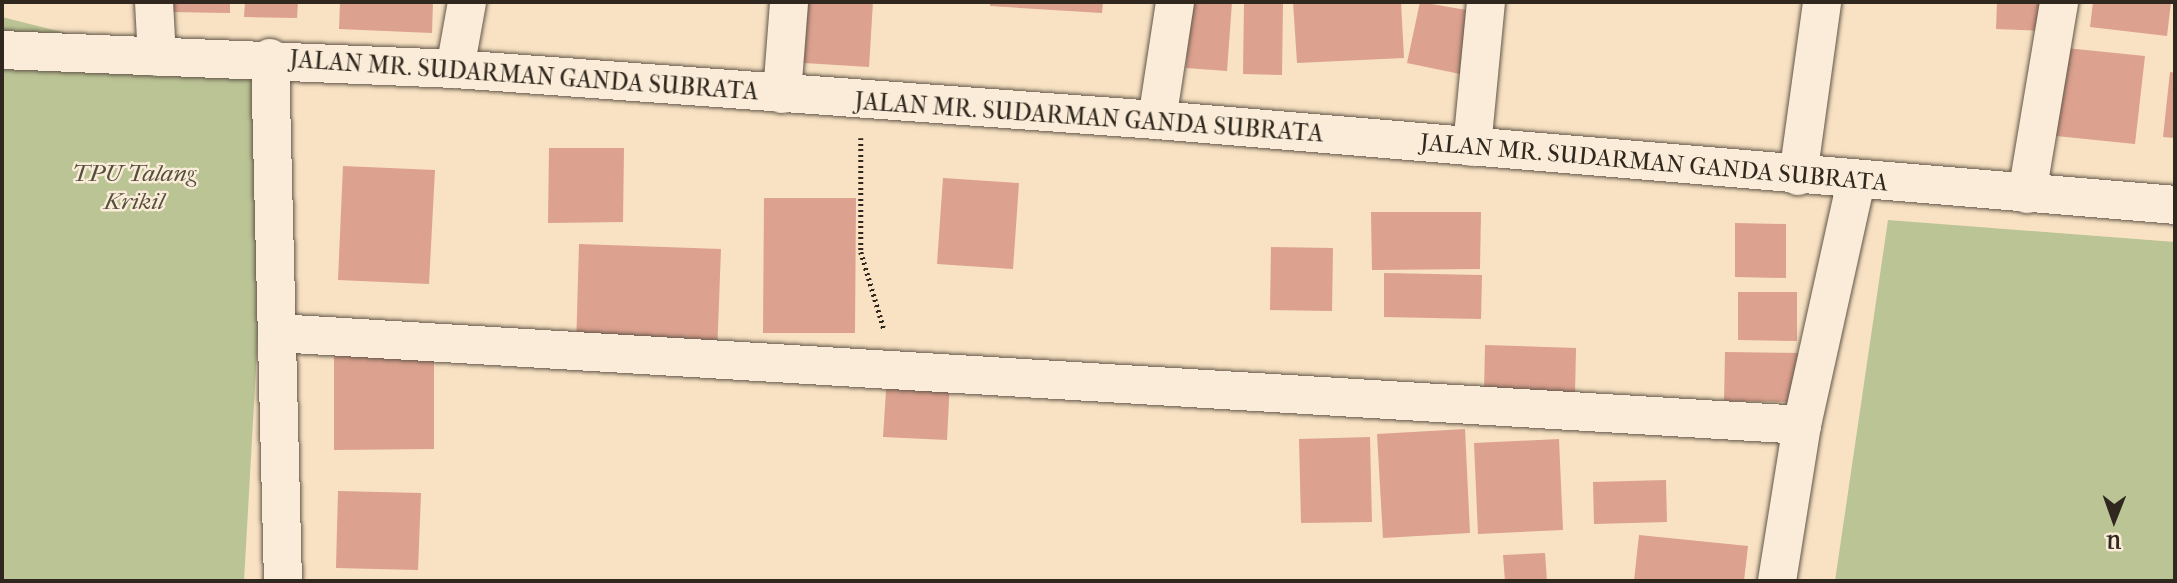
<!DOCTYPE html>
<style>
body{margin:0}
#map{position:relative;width:2177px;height:583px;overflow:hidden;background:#f8e2c3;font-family:"IM FELL French Canon",serif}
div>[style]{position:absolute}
.green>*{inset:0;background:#bbc495}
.building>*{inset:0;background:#dca18f}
.path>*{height:4.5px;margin-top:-2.25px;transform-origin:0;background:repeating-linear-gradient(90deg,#30281f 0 2px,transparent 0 5.5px)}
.roads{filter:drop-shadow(0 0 2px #625648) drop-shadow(0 0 2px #625648)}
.street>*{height:38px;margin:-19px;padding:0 19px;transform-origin:19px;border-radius:19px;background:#faecd8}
.secondary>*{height:38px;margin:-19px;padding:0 19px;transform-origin:19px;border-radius:19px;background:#faecd8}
span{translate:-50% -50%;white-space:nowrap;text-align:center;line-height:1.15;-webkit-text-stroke:5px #faecd8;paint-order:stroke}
.street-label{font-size:24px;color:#30281f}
.park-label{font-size:24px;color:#534f3c;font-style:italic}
.frame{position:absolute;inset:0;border:4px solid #30281f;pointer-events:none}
.north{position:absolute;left:2079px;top:485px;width:70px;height:70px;-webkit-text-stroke:5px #faecd8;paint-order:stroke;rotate:181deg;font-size:19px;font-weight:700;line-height:28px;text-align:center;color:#30281f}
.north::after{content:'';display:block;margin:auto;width:24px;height:32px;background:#30281f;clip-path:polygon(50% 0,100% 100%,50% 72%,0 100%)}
</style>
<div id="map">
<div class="green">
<div style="clip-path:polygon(2px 17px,272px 85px,244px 581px,2px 581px)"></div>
<div style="clip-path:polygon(1888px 220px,2175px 242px,2175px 581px,1835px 581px)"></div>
</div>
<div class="building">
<div style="clip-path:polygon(170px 2px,230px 2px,230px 13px,170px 12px)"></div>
<div style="clip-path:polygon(245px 2px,298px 2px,297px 18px,244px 17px)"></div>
<div style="clip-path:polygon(340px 2px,433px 2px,432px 33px,339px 29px)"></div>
<div style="clip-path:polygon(808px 2px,873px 2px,869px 67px,804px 63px)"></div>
<div style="clip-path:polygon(990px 2px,1103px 2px,1102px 13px,990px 6px)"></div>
<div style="clip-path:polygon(1191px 2px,1232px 2px,1227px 71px,1186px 68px)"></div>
<div style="clip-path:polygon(1244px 2px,1283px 2px,1282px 75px,1243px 74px)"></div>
<div style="clip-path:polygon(1293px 2px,1401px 2px,1404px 58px,1297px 63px)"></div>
<div style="clip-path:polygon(1420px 2px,1478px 12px,1465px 75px,1407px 63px)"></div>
<div style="clip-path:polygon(1997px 2px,2045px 2px,2043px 31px,1996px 29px)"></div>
<div style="clip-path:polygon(2093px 2px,2171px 2px,2167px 36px,2090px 27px)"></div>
<div style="clip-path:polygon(2066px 48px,2145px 56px,2135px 144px,2056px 136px)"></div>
<div style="clip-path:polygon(2170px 72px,2175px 73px,2175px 138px,2163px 137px)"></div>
<div style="clip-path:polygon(549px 148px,624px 148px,623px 222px,548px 223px)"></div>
<div style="clip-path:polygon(343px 166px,435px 170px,429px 284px,338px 280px)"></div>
<div style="clip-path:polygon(943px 178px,1019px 183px,1013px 269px,937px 264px)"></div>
<div style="clip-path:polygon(764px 198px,856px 198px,855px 333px,763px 333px)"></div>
<div style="clip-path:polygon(1371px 212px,1481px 212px,1480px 269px,1372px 270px)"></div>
<div style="clip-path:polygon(1735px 223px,1786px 224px,1786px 278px,1735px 277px)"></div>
<div style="clip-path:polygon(579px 244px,721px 249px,717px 355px,576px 350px)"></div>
<div style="clip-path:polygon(1271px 247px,1333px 248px,1332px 311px,1270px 310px)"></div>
<div style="clip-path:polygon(1384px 273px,1482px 275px,1481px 319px,1384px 317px)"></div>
<div style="clip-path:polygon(1738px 292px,1797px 292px,1797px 341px,1738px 340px)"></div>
<div style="clip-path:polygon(1485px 345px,1576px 348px,1575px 394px,1484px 391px)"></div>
<div style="clip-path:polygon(1725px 352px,1807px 353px,1807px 402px,1724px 401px)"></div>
<div style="clip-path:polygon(334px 356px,434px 356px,434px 449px,334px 450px)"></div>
<div style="clip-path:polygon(887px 376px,950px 380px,947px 440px,883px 437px)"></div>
<div style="clip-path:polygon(1465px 429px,1470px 533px,1383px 538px,1377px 434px)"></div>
<div style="clip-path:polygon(1370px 437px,1372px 522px,1301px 523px,1299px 439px)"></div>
<div style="clip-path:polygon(1559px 439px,1563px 530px,1478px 534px,1474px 443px)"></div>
<div style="clip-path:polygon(1666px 480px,1667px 522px,1594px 524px,1593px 482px)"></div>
<div style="clip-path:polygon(338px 491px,421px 493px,418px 570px,336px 568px)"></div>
<div style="clip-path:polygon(1639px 535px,1748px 546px,1744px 581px,1634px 581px)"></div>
<div style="clip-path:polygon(1545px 553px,1547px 581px,1505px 581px,1503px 555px)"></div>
</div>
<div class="path">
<div style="left:861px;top:138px;width:114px;rotate:90deg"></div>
<div style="left:861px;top:252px;width:80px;rotate:73.4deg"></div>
</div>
<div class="roads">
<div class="street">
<div style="left:154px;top:2px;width:55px;rotate:86.9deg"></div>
<div style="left:270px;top:58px;width:523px;rotate:88.58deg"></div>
<div style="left:455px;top:69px;width:68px;rotate:-79.8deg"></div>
<div style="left:782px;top:94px;width:92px;rotate:-85.6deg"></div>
<div style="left:1157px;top:120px;width:119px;rotate:-81.3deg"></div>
<div style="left:1472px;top:147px;width:146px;rotate:-84.5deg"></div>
<div style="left:1798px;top:176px;width:176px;rotate:-82.1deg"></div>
<div style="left:2027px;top:194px;width:195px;rotate:-80.5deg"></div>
<div style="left:277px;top:333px;width:1528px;rotate:3.45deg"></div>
<div style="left:1777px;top:581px;width:158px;rotate:-80.9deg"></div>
<div style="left:1802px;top:425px;width:250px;rotate:-77.5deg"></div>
</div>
<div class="secondary">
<div style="left:2px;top:50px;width:453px;rotate:2.4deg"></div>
<div style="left:455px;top:69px;width:704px;rotate:4.16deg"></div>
<div style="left:1157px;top:120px;width:1022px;rotate:4.77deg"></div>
</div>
</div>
<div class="street-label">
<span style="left:524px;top:76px;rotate:4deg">JALAN MR. SUDARMAN GANDA SUBRATA</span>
<span style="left:1089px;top:118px;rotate:4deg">JALAN MR. SUDARMAN GANDA SUBRATA</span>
<span style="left:1654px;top:163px;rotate:5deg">JALAN MR. SUDARMAN GANDA SUBRATA</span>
</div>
<div class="park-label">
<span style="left:134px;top:188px">TPU Talang<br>Krikil</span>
</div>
<div class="frame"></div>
<div class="north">U</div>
</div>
